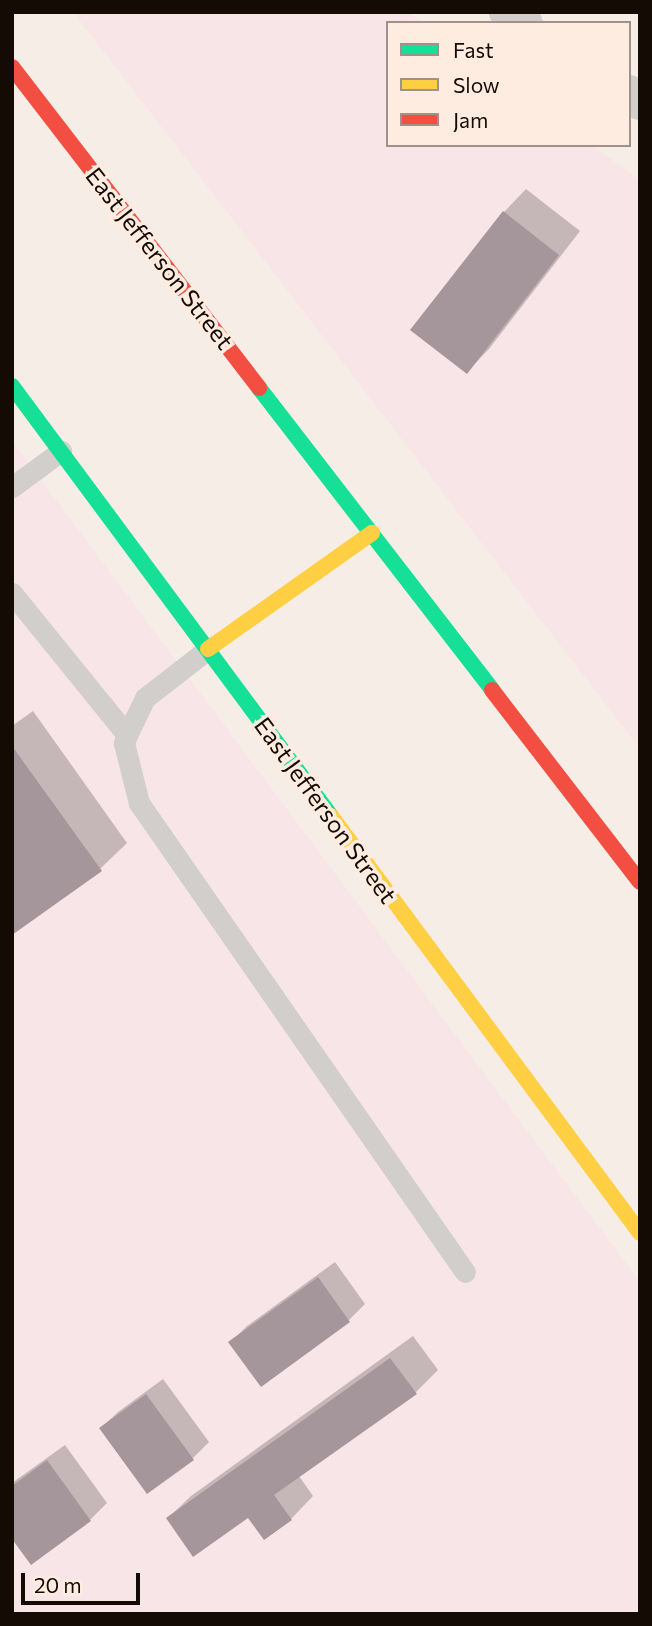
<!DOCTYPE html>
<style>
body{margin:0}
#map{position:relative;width:652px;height:1626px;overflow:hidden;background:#f7ede7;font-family:Commissioner,sans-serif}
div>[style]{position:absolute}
.industrial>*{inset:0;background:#f7e5e7}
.shadow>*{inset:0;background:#0003}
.building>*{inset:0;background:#a5969b}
.lane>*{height:21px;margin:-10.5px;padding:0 10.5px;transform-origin:10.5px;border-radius:10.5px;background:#d1cecc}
.street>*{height:38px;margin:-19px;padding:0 19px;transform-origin:19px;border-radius:19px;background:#d1cecc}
.fast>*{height:16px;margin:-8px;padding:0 8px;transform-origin:8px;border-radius:8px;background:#16e098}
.slow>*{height:16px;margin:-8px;padding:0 8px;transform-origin:8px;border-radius:8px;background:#ffcf43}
.jam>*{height:16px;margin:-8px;padding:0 8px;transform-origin:8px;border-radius:8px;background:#f24e42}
span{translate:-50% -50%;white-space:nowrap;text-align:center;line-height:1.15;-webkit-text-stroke:7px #feece0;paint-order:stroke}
.street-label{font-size:24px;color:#140b05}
.frame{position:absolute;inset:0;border:14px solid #140b05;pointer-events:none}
.legend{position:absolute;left:386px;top:21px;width:245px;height:126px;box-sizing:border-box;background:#feece0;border:2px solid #a09288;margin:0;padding:9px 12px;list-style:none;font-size:21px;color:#140b05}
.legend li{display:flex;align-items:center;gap:14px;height:35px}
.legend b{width:35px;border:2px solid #a09288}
.scale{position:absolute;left:21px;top:1573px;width:119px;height:32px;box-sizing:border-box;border:4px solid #140b05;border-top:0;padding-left:9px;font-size:21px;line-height:24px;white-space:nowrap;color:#140b05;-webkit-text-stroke:5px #feece0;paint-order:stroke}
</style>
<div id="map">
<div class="industrial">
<div style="clip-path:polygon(73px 12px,408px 12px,423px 23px,388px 23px,388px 145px,592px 145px,640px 180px,640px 749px)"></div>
<div style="clip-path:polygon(12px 441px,640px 1282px,640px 1614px,12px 1614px)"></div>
</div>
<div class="shadow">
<div style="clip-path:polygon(526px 189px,580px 231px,489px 349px,467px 372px,504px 212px)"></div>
<div style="clip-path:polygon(33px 711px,127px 843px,100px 869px,12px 933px,12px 726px)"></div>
<div style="clip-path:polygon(335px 1262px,365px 1304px,349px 1320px,231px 1342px,247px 1326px)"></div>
<div style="clip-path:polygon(413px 1336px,438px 1370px,415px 1393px,299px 1476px,313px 1496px,291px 1519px,249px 1515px,168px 1518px,191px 1496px)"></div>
<div style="clip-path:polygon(163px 1379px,209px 1442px,193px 1458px,101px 1428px,118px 1412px)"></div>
<div style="clip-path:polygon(65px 1445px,107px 1503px,90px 1520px,31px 1562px,12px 1536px,12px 1483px)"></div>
</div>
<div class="building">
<div style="clip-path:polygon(503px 211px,559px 255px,467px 374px,410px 330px)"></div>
<div style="clip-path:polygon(12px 746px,102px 871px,12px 935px)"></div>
<div style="clip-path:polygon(318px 1277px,350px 1322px,261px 1387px,228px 1342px)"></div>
<div style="clip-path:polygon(390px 1358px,417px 1394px,274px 1495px,292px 1520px,264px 1540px,248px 1518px,193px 1557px,166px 1518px)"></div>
<div style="clip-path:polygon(146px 1394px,194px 1460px,147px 1494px,99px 1428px)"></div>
<div style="clip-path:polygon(47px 1460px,91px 1521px,31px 1565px,12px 1539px,12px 1486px)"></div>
</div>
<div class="lane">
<div style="left:12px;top:487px;width:61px;rotate:-36.3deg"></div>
<div style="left:12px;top:593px;width:183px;rotate:51deg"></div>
<div style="left:208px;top:649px;width:80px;rotate:142.1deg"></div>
<div style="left:145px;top:698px;width:41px;rotate:115.9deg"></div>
<div style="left:127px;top:735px;width:9px;rotate:111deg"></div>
<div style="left:124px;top:743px;width:62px;rotate:76deg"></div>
<div style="left:139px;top:803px;width:571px;rotate:55.2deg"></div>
</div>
<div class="street">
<div style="left:508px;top:12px;width:19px;rotate:35deg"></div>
<div style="left:629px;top:94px;width:13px;rotate:32deg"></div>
</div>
<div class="fast">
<div style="left:12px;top:386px;width:535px;rotate:53.43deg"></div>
<div style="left:259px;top:388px;width:381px;rotate:52.3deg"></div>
</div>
<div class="slow">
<div style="left:208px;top:649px;width:201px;rotate:-35.3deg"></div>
<div style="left:331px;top:816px;width:519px;rotate:53.46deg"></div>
</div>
<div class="jam">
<div style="left:12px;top:67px;width:405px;rotate:52.4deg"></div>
<div style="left:492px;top:690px;width:242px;rotate:52.4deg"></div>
</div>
<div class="street-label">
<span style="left:160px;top:258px;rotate:52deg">East Jefferson Street</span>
<span style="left:326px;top:810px;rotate:54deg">East Jefferson Street</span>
</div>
<div class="frame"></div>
<ul class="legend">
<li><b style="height:9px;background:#16e098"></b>Fast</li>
<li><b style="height:9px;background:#ffcf43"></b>Slow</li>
<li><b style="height:9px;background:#f24e42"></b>Jam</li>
</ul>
<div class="scale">20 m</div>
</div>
